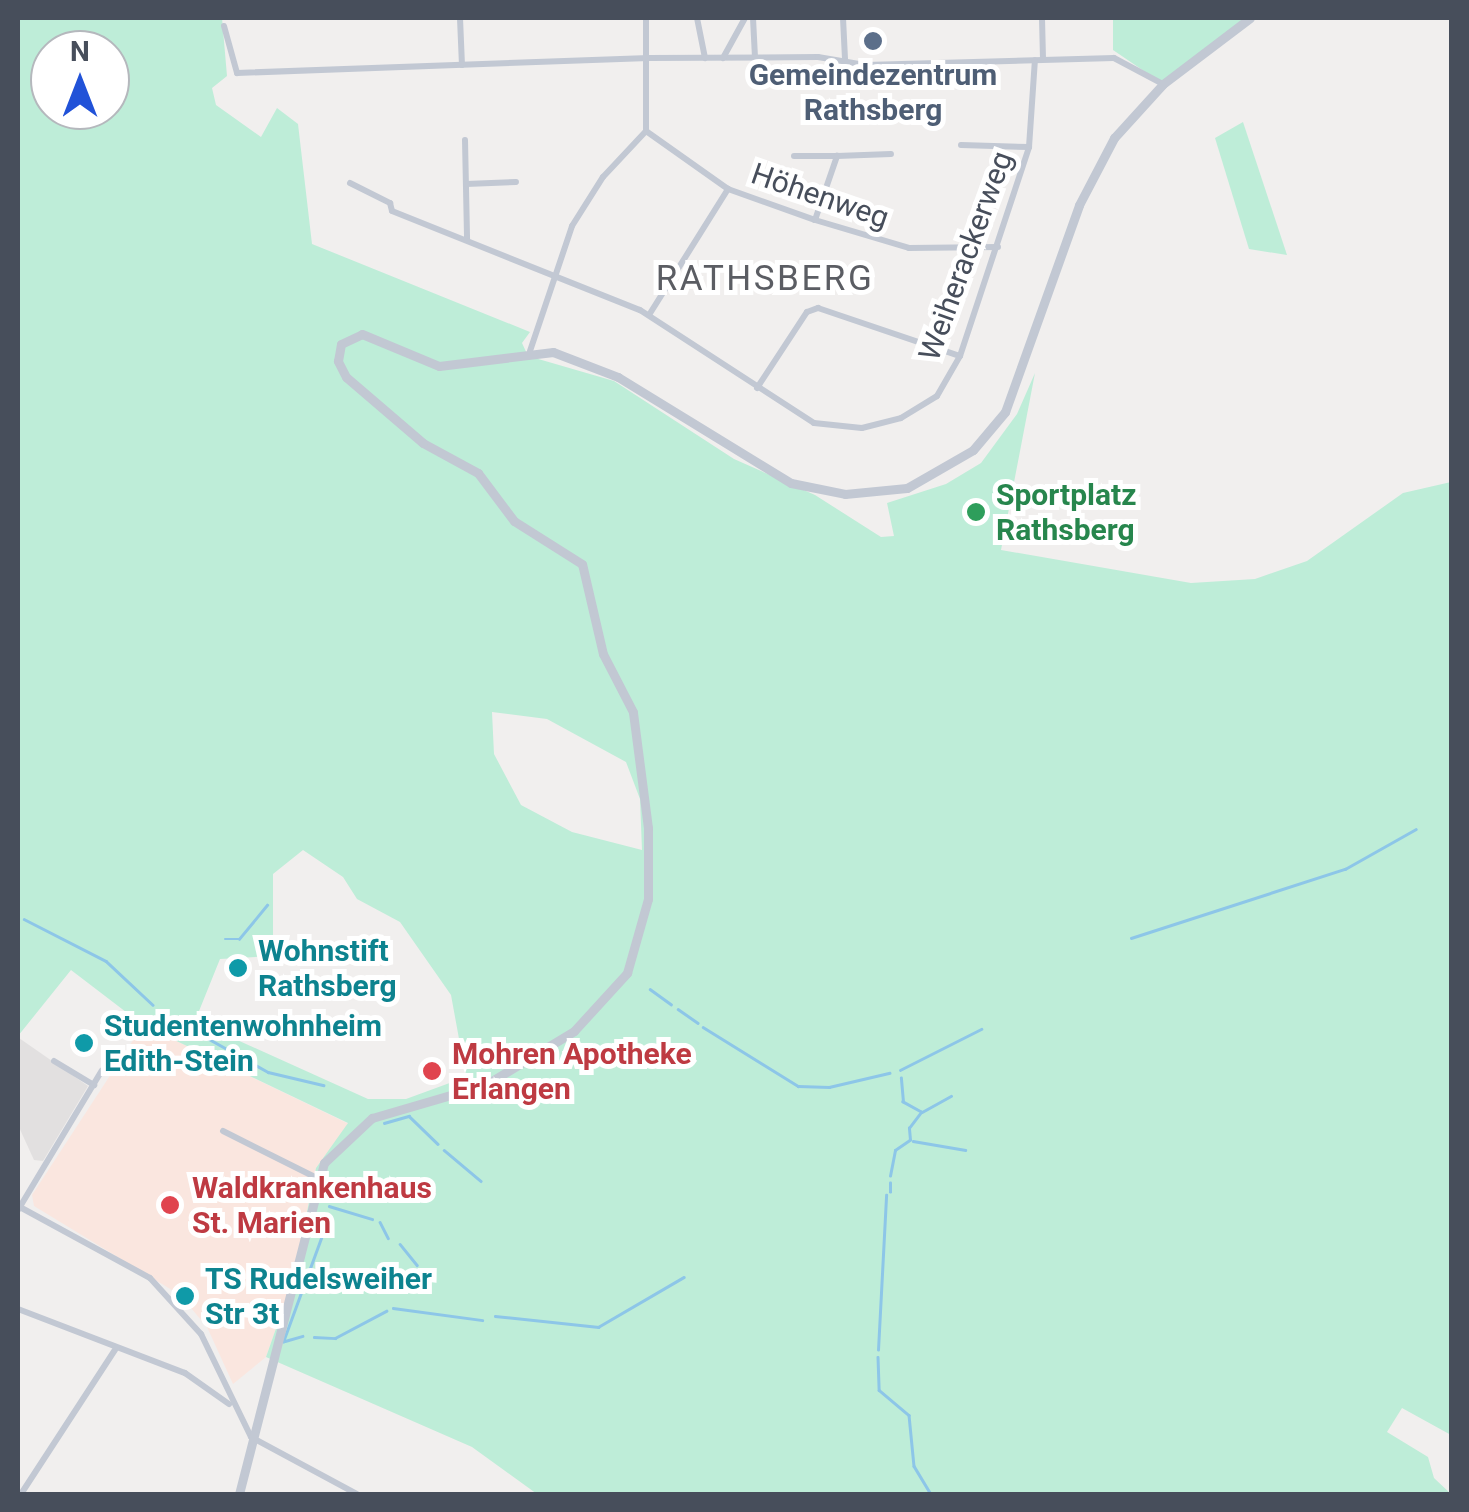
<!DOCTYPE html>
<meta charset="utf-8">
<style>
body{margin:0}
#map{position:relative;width:1469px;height:1512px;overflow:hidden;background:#f1efee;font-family:Roboto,sans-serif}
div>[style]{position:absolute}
.education>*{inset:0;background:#e2e0e0}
.medical>*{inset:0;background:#fae6df}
.green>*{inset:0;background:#beedd8}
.stream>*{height:2.5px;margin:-1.25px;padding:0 1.25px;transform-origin:1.25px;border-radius:1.25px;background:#8dc6e8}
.minor>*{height:6px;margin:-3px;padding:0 3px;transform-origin:3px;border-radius:3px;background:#c2c8d3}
.tertiary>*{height:9px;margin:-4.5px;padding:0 4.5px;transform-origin:4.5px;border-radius:4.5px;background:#c2c8d3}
.dots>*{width:28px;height:28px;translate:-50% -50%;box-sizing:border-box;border:5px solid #fff;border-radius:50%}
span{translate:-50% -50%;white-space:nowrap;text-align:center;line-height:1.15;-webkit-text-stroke:10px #fff;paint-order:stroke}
.service-label{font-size:30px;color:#4e5e75;font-weight:700}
.street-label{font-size:30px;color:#474e5b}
.leisure-label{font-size:30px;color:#27864d;font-weight:700}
.left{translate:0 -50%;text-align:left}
.culture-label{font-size:30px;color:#0d838f;font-weight:700}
.health-label{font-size:30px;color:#be3a42;font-weight:700}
.quarter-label{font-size:35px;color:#5b5d63;letter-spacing:2.5px}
.frame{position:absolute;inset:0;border:20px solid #474e5b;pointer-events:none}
.north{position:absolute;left:30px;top:30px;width:100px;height:100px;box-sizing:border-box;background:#fff;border:2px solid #b5b8bd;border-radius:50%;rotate:0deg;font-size:28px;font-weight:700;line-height:40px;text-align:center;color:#474e5b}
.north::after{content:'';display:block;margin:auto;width:35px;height:45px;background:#2152d8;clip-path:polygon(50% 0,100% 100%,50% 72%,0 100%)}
</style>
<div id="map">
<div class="education">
<div style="clip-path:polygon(19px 1038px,88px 1086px,43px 1161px,34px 1160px,18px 1125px)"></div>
</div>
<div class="medical">
<div style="clip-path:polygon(143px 1025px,349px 1124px,316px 1168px,293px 1280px,266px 1357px,233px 1384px,207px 1327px,180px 1295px,34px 1206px,32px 1195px)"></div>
</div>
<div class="green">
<div style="clip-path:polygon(evenodd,18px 18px,222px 18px,227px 76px,212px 88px,216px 105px,261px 137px,277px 108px,298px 124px,312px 244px,530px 332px,522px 343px,528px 356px,614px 381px,734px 459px,815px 495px,881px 537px,894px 536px,887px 503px,946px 484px,981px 463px,1017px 414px,1035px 373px,1001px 550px,1191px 583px,1255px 579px,1307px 561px,1403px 493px,1451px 482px,1451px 1435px,1402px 1408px,1387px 1432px,1428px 1457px,1434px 1478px,1451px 1494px,537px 1494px,472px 1447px,266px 1357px,293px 1280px,316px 1168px,348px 1123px,143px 1025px,71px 970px,18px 1036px,18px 18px,50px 50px,110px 50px,110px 110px,50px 110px,50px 50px,18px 18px,492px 712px,547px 719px,626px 762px,640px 799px,642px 850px,572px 832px,521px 805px,494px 754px,492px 712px,18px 18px,303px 850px,343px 877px,357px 899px,400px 922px,451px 995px,466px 1077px,406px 1099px,368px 1099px,195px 1021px,220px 959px,273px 956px,273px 874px,303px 850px)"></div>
<div style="clip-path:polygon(1113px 18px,1250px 18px,1163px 84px,1113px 50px)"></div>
<div style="clip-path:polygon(1243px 122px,1287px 255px,1249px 249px,1215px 138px)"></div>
</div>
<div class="stream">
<div style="left:24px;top:919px;width:92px;rotate:27.1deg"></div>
<div style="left:106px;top:961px;width:64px;rotate:43.1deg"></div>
<div style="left:1131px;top:938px;width:225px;rotate:-17.9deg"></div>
<div style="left:1345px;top:869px;width:81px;rotate:-29.4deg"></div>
<div style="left:225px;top:939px;width:14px"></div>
<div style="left:239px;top:939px;width:44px;rotate:-50.5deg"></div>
<div style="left:650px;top:989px;width:26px;rotate:36deg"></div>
<div style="left:678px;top:1009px;width:24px;rotate:35deg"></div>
<div style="left:159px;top:1011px;width:125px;rotate:29.2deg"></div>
<div style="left:268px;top:1072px;width:57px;rotate:13.3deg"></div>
<div style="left:703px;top:1027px;width:112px;rotate:31.8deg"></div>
<div style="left:798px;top:1086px;width:31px;rotate:2deg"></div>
<div style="left:829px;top:1087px;width:62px;rotate:-13.1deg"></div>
<div style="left:900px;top:1070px;width:91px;rotate:-26.8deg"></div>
<div style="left:922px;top:1112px;width:33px;rotate:-29deg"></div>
<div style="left:384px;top:1123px;width:26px;rotate:-16deg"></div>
<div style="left:409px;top:1116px;width:40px;rotate:44deg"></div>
<div style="left:913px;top:1141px;width:53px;rotate:9.8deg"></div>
<div style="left:444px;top:1150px;width:48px;rotate:40deg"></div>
<div style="left:890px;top:1176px;width:26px;rotate:-79deg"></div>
<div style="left:895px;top:1150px;width:18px;rotate:-34deg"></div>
<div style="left:910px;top:1140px;width:12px;rotate:-95deg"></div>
<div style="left:909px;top:1128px;width:20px;rotate:-53deg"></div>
<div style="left:921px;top:1112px;width:21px;rotate:-151deg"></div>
<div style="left:903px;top:1102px;width:24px;rotate:-95deg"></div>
<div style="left:890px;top:1192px;width:9px;rotate:-90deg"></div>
<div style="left:329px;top:1206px;width:45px;rotate:16.8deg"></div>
<div style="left:380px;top:1222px;width:18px;rotate:63deg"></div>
<div style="left:400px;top:1244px;width:27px;rotate:51deg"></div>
<div style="left:393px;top:1308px;width:90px;rotate:7.7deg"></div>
<div style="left:495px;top:1316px;width:104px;rotate:6.1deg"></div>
<div style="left:598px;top:1327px;width:99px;rotate:-30.2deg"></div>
<div style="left:314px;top:1337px;width:21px;rotate:3deg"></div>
<div style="left:335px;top:1338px;width:58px;rotate:-27.9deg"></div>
<div style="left:285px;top:1341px;width:18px;rotate:-16deg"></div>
<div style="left:283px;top:1342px;width:128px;rotate:-69.9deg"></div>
<div style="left:878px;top:1350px;width:155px;rotate:-87deg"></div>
<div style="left:878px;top:1357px;width:33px;rotate:88deg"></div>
<div style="left:879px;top:1390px;width:39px;rotate:40deg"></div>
<div style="left:909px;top:1415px;width:51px;rotate:84.4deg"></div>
<div style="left:914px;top:1466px;width:33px;rotate:59deg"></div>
</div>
<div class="minor">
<div style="left:460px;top:18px;width:47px;rotate:87.6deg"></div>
<div style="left:697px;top:18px;width:41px;rotate:78.7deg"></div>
<div style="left:753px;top:18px;width:40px;rotate:87.1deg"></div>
<div style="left:843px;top:18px;width:41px;rotate:87.2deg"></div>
<div style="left:1042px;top:18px;width:41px;rotate:88.6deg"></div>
<div style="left:224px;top:26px;width:49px;rotate:74.5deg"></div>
<div style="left:237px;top:73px;width:412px;rotate:-2.1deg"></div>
<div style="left:649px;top:58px;width:169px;rotate:-0.3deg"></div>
<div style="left:818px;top:57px;width:49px;rotate:9.5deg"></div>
<div style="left:866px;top:65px;width:248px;rotate:-1.6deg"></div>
<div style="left:1114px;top:58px;width:55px;rotate:28deg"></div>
<div style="left:723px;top:58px;width:46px;rotate:-61.2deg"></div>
<div style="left:646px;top:131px;width:100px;rotate:35.3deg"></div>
<div style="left:728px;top:189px;width:92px;rotate:19.6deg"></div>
<div style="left:815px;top:220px;width:98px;rotate:16.6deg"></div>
<div style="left:909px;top:248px;width:89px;rotate:-0.6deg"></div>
<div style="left:465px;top:140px;width:99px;rotate:88.8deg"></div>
<div style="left:961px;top:145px;width:68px;rotate:1.7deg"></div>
<div style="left:794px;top:156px;width:43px"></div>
<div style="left:350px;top:183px;width:45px;rotate:26.6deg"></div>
<div style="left:390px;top:203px;width:8px;rotate:76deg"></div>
<div style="left:392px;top:211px;width:267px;rotate:21.8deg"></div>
<div style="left:640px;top:310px;width:207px;rotate:33deg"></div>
<div style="left:814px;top:423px;width:48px;rotate:5.9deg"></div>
<div style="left:862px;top:428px;width:40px;rotate:-14.4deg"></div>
<div style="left:901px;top:418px;width:42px;rotate:-31.4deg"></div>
<div style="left:937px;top:396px;width:46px;rotate:-60.1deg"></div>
<div style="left:960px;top:356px;width:220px;rotate:-71.7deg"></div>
<div style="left:1029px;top:147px;width:87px;rotate:-86.1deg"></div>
<div style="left:466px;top:184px;width:50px;rotate:-2.3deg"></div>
<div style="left:815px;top:220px;width:68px;rotate:-71deg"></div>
<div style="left:837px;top:156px;width:54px;rotate:-2.1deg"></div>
<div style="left:649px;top:315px;width:149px;rotate:-57.9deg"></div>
<div style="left:530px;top:351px;width:132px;rotate:-71.4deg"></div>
<div style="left:572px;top:226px;width:58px;rotate:-57.7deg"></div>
<div style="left:603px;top:177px;width:63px;rotate:-46.9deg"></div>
<div style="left:646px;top:131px;width:113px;rotate:-90deg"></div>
<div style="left:757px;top:388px;width:91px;rotate:-56.7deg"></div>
<div style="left:807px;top:312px;width:12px;rotate:-20deg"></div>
<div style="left:818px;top:308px;width:150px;rotate:18.7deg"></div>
<div style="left:54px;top:1061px;width:47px;rotate:31deg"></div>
<div style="left:223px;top:1131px;width:105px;rotate:26.6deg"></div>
<div style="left:18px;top:1206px;width:150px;rotate:28.6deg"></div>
<div style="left:150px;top:1278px;width:76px;rotate:47.7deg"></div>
<div style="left:201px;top:1334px;width:114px;rotate:64.1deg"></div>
<div style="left:251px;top:1437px;width:120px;rotate:28.3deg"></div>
<div style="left:18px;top:1210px;width:163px;rotate:-59deg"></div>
<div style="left:18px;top:1309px;width:179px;rotate:21deg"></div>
<div style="left:185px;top:1373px;width:54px;rotate:35.2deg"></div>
<div style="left:21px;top:1494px;width:174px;rotate:-56.9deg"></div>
</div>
<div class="tertiary">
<div style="left:239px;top:1494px;width:342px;rotate:-75.6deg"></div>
<div style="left:324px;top:1163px;width:66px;rotate:-43.2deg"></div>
<div style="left:372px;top:1118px;width:118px;rotate:-16.3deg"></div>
<div style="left:485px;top:1085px;width:104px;rotate:-31.2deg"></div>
<div style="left:574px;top:1031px;width:79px;rotate:-47.6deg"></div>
<div style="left:627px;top:973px;width:77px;rotate:-74.2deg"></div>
<div style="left:648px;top:899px;width:71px;rotate:-90deg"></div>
<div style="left:648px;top:828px;width:117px;rotate:-97.4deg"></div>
<div style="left:633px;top:712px;width:65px;rotate:-117.3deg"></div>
<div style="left:603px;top:654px;width:92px;rotate:-103.1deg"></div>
<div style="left:582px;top:564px;width:80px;rotate:-147.7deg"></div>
<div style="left:514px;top:521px;width:60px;rotate:-126.9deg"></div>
<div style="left:478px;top:473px;width:63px;rotate:-151.4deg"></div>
<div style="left:423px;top:443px;width:101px;rotate:-139.4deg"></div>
<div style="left:346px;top:377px;width:18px;rotate:-117deg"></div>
<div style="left:338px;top:361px;width:17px;rotate:-80deg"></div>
<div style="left:341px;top:344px;width:23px;rotate:-25deg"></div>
<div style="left:362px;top:334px;width:83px;rotate:22.6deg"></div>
<div style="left:439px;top:366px;width:115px;rotate:-7deg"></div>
<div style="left:553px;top:352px;width:70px;rotate:21deg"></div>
<div style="left:618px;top:377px;width:203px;rotate:31.5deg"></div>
<div style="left:791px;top:483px;width:55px;rotate:11.5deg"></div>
<div style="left:845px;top:494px;width:62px;rotate:-5.5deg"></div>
<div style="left:907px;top:488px;width:76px;rotate:-29.9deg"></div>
<div style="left:973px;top:450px;width:50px;rotate:-49.9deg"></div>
<div style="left:1005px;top:412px;width:220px;rotate:-70.3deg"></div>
<div style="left:1079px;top:205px;width:76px;rotate:-62.4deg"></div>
<div style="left:1114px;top:138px;width:73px;rotate:-47.8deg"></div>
<div style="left:1163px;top:84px;width:109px;rotate:-37.2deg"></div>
</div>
<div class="dots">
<div style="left:873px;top:41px;background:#5c6f8a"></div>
<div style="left:976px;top:512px;background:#2e9e5b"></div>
<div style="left:238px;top:968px;background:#0f9aa8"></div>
<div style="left:84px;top:1043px;background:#0f9aa8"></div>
<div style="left:432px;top:1071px;background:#e0444e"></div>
<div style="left:170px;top:1205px;background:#e0444e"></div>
<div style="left:185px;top:1296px;background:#0f9aa8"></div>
</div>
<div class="service-label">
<span style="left:873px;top:92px">Gemeindezentrum<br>Rathsberg</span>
</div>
<div class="street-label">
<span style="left:820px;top:196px;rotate:19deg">Höhenweg</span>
<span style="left:966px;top:256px;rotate:-70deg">Weiherackerweg</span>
</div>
<div class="leisure-label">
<span class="left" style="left:996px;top:512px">Sportplatz<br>Rathsberg</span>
</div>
<div class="culture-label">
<span class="left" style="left:258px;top:968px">Wohnstift<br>Rathsberg</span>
<span class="left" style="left:104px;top:1043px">Studentenwohnheim<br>Edith-Stein</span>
<span class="left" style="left:205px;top:1296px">TS Rudelsweiher<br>Str 3t</span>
</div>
<div class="health-label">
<span class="left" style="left:452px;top:1071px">Mohren Apotheke<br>Erlangen</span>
<span class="left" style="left:192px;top:1205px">Waldkrankenhaus<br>St. Marien</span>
</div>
<div class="quarter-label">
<span style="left:765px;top:279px">RATHSBERG</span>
</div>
<div class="frame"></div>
<div class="north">N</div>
</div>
